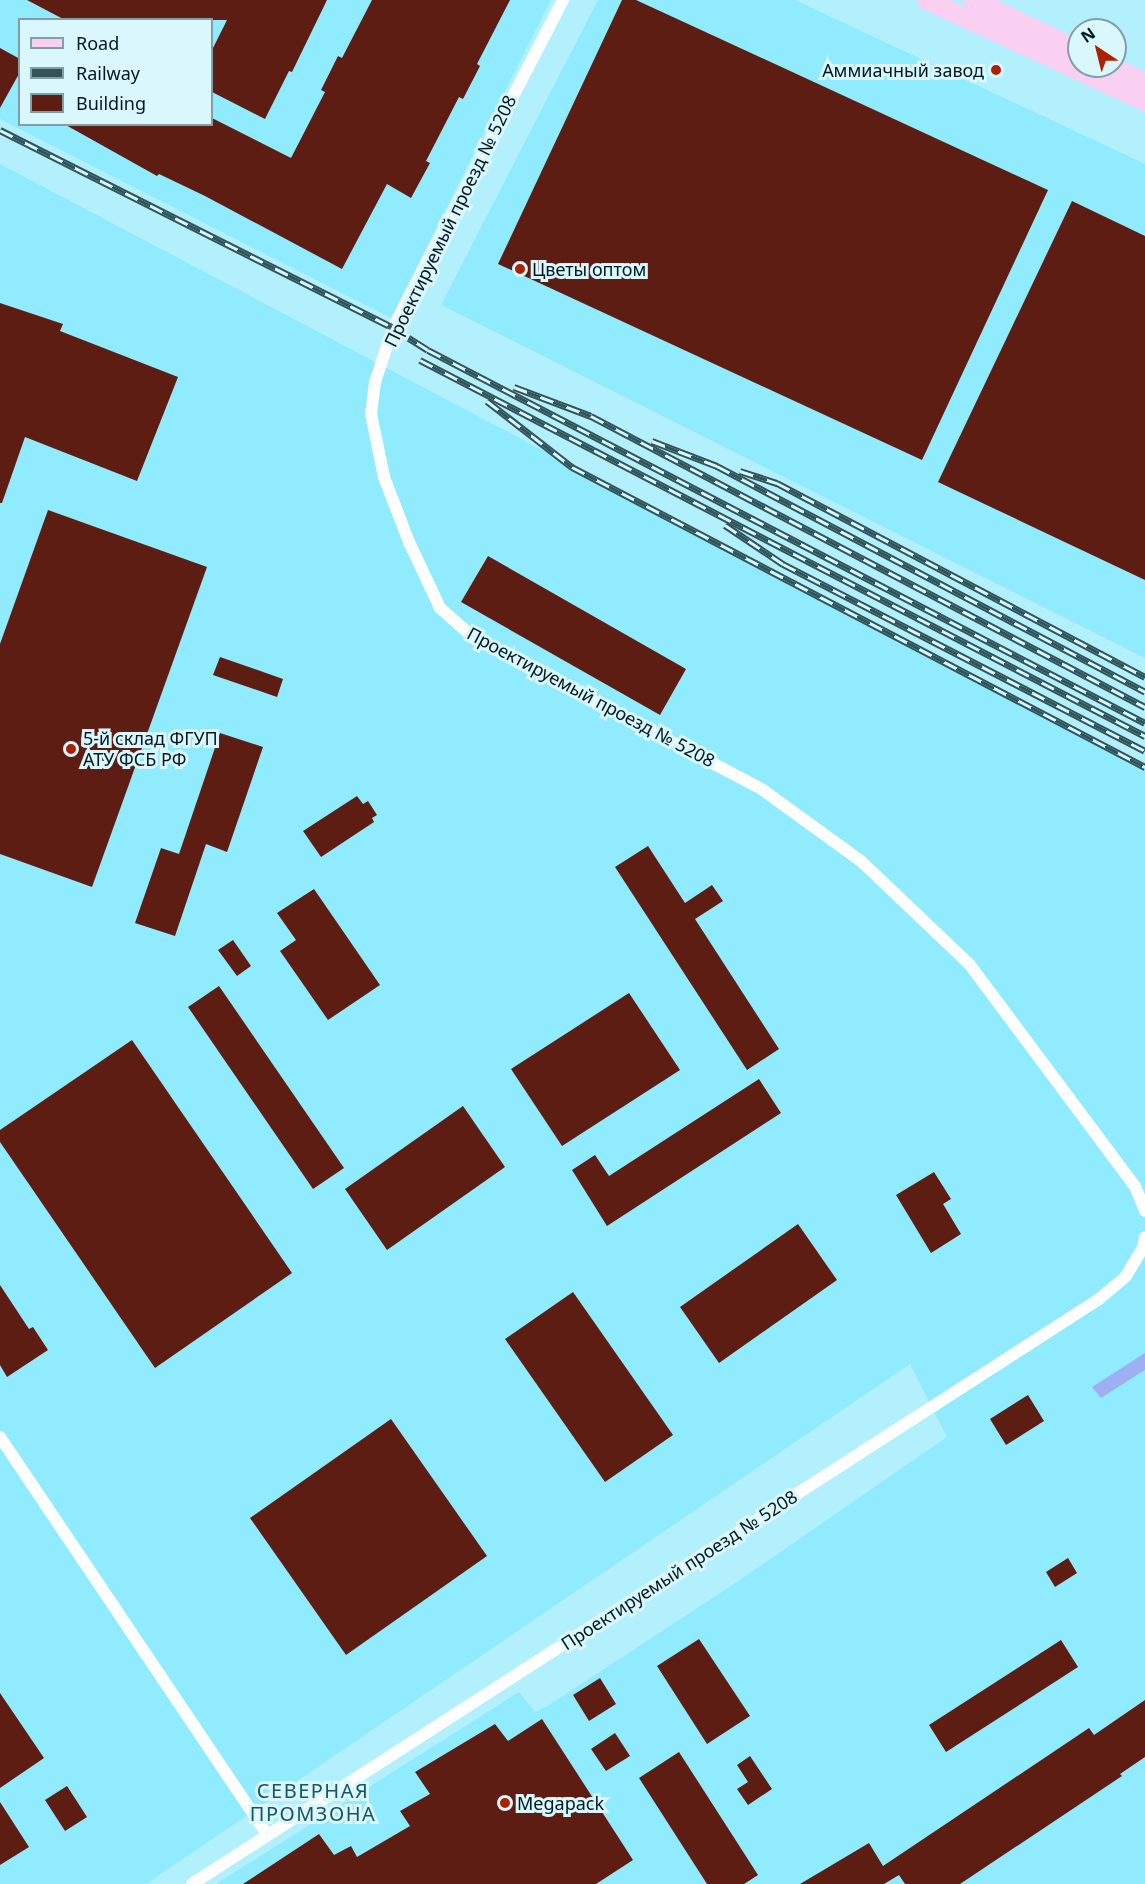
<!DOCTYPE html>
<meta charset="utf-8">
<style>
body{margin:0}
#map{position:relative;width:1145px;height:1884px;overflow:hidden;background:#b2f0fd;font-family:"Noto Sans",sans-serif}
div>[style]{position:absolute}
.built>*{inset:0;background:#90ebfe}
.forest>*{inset:0;background:#9eb0f1}
.building>*{inset:0;background:#5d1d12}
.minor>*{height:12px;margin:-6px;padding:0 6px;transform-origin:6px;border-radius:6px;background:#fff}
.primary>*{height:20px;margin:-10px;padding:0 10px;transform-origin:10px;border-radius:10px;background:#fad0f2}
.rail>*{height:7px;margin-top:-3.5px;transform-origin:0;background:repeating-linear-gradient(90deg,#daf7fe 0 14px,#31545a 0 28px);box-sizing:border-box;border-block:2px solid #31545a}
.dots>*{width:16px;height:16px;translate:-50% -50%;box-sizing:border-box;border:3px solid #daf7fe;border-radius:50%}
span{translate:-50% -50%;white-space:nowrap;text-align:center;line-height:1.15;-webkit-text-stroke:6px #daf7fe;paint-order:stroke}
.poi-label{font-size:18px;color:#01191d}
.right{translate:-100% -50%;text-align:right}
.left{translate:0 -50%;text-align:left}
.street-label{font-size:18px;color:#01191d}
.neighbourhood-label{font-size:20px;color:#165661;letter-spacing:1.5px}
.legend{position:absolute;left:18px;top:18px;width:195px;height:108px;box-sizing:border-box;background:#daf7fe;border:2px solid #839ea4;margin:0;padding:8px 10px;list-style:none;font-size:18px;color:#01191d}
.legend li{display:flex;align-items:center;gap:12px;height:30px}
.legend b{width:30px;border:2px solid #839ea4}
.north{position:absolute;left:1067px;top:18px;width:60px;height:60px;box-sizing:border-box;background:#daf7fe;border:2px solid #839ea4;border-radius:50%;rotate:325deg;font-size:16px;font-weight:700;line-height:24px;text-align:center;color:#01191d}
.north::after{content:'';display:block;margin:auto;width:21px;height:27px;background:#ad2000;clip-path:polygon(50% 0,100% 100%,50% 72%,0 100%)}
</style>
<div id="map">
<div class="built">
<div style="clip-path:polygon(evenodd,0 0,551px 0,391px 318px,0 119px,0 0,20px 20px,212px 20px,212px 124px,20px 124px,20px 20px)"></div>
<div style="clip-path:polygon(598px 0,795px 0,1145px 164px,1145px 658px,441px 305px)"></div>
<div style="clip-path:polygon(0 164px,1145px 768px,1145px 1884px,216px 1884px,519px 1692px,535px 1712px,546px 1707px,734px 1584px,947px 1437px,910px 1364px,146px 1884px,0 1884px)"></div>
</div>
<div class="forest">
<div style="clip-path:polygon(1145px 1353px,1145px 1370px,1101px 1398px,1092px 1387px)"></div>
</div>
<div class="building">
<div style="clip-path:polygon(27px 0,327px 0,292px 72px,289px 71px,265px 119px,212px 92px,212px 50px,227px 20px,65px 20px)"></div>
<div style="clip-path:polygon(372px 0,510px 0,477px 64px,480px 66px,463px 99px,459px 97px,426px 161px,430px 163px,411px 198px,387px 184px,342px 269px,205px 196px,159px 174px,157px 176px,64px 124px,212px 124px,212px 118px,291px 158px,325px 92px,321px 90px,338px 56px,342px 58px)"></div>
<div style="clip-path:polygon(622px 0,636px 0,1048px 190px,922px 460px,498px 264px)"></div>
<div style="clip-path:polygon(0 48px,20px 59px,20px 72px,0 108px)"></div>
<div style="clip-path:polygon(1072px 201px,1145px 236px,1145px 580px,938px 482px)"></div>
<div style="clip-path:polygon(0 303px,63px 324px,60px 331px,178px 377px,137px 481px,25px 437px,2px 503px,0 503px)"></div>
<div style="clip-path:polygon(48px 510px,207px 567px,92px 887px,0 854px,0 644px)"></div>
<div style="clip-path:polygon(488px 556px,686px 669px,660px 715px,461px 602px)"></div>
<div style="clip-path:polygon(220px 657px,283px 679px,277px 697px,213px 675px)"></div>
<div style="clip-path:polygon(220px 733px,263px 747px,227px 852px,206px 844px,175px 936px,135px 923px,161px 848px,179px 854px)"></div>
<div style="clip-path:polygon(357px 796px,363px 804px,368px 801px,377px 815px,372px 818px,374px 822px,321px 857px,303px 831px)"></div>
<div style="clip-path:polygon(648px 846px,685px 903px,712px 885px,723px 901px,695px 919px,779px 1049px,747px 1070px,615px 867px)"></div>
<div style="clip-path:polygon(314px 889px,380px 985px,328px 1020px,280px 951px,296px 940px,277px 913px)"></div>
<div style="clip-path:polygon(233px 940px,251px 966px,237px 976px,218px 950px)"></div>
<div style="clip-path:polygon(219px 986px,344px 1168px,313px 1189px,188px 1007px)"></div>
<div style="clip-path:polygon(629px 993px,680px 1070px,562px 1146px,511px 1069px)"></div>
<div style="clip-path:polygon(132px 1040px,292px 1273px,155px 1368px,0 1142px,0 1130px)"></div>
<div style="clip-path:polygon(759px 1079px,781px 1113px,607px 1226px,572px 1170px,595px 1155px,609px 1176px)"></div>
<div style="clip-path:polygon(463px 1106px,505px 1167px,387px 1250px,345px 1189px)"></div>
<div style="clip-path:polygon(934px 1172px,951px 1199px,943px 1204px,961px 1234px,931px 1253px,896px 1195px)"></div>
<div style="clip-path:polygon(798px 1224px,837px 1280px,719px 1363px,680px 1307px)"></div>
<div style="clip-path:polygon(0 1285px,29px 1329px,33px 1327px,48px 1350px,7px 1377px,0 1365px)"></div>
<div style="clip-path:polygon(573px 1292px,673px 1435px,605px 1482px,505px 1339px)"></div>
<div style="clip-path:polygon(1028px 1395px,1044px 1421px,1006px 1445px,990px 1419px)"></div>
<div style="clip-path:polygon(391px 1419px,487px 1556px,346px 1655px,250px 1518px)"></div>
<div style="clip-path:polygon(1068px 1558px,1077px 1573px,1055px 1587px,1046px 1572px)"></div>
<div style="clip-path:polygon(699px 1639px,750px 1716px,707px 1744px,657px 1666px)"></div>
<div style="clip-path:polygon(1061px 1640px,1078px 1667px,946px 1752px,929px 1725px)"></div>
<div style="clip-path:polygon(600px 1678px,616px 1704px,589px 1721px,573px 1695px)"></div>
<div style="clip-path:polygon(0 1693px,44px 1758px,0 1788px)"></div>
<div style="clip-path:polygon(1145px 1700px,1145px 1757px,1120px 1774px,1122px 1776px,960px 1884px,905px 1884px,899px 1875px,884px 1884px,800px 1884px,869px 1843px,883px 1866px,1089px 1728px,1094px 1735px)"></div>
<div style="clip-path:polygon(542px 1719px,633px 1860px,596px 1884px,243px 1884px,319px 1834px,334px 1855px,351px 1846px,357px 1857px,410px 1826px,400px 1811px,430px 1794px,415px 1772px,495px 1724px,508px 1741px)"></div>
<div style="clip-path:polygon(615px 1733px,630px 1756px,606px 1771px,591px 1749px)"></div>
<div style="clip-path:polygon(679px 1752px,758px 1875px,744px 1884px,707px 1884px,639px 1778px)"></div>
<div style="clip-path:polygon(750px 1756px,772px 1789px,748px 1805px,737px 1789px,748px 1782px,737px 1765px)"></div>
<div style="clip-path:polygon(67px 1786px,87px 1817px,65px 1831px,45px 1800px)"></div>
<div style="clip-path:polygon(0 1802px,29px 1847px,0 1865px)"></div>
</div>
<div class="minor">
<div style="left:563px;top:0;width:369px;rotate:117.4deg"></div>
<div style="left:393px;top:328px;width:57px;rotate:108.4deg"></div>
<div style="left:375px;top:382px;width:32px;rotate:97deg"></div>
<div style="left:371px;top:414px;width:64px;rotate:78.3deg"></div>
<div style="left:384px;top:477px;width:70px;rotate:69deg"></div>
<div style="left:409px;top:542px;width:73px;rotate:64.8deg"></div>
<div style="left:440px;top:608px;width:45px;rotate:41.4deg"></div>
<div style="left:474px;top:638px;width:327px;rotate:27.7deg"></div>
<div style="left:763px;top:790px;width:122px;rotate:36deg"></div>
<div style="left:862px;top:862px;width:149px;rotate:43.6deg"></div>
<div style="left:970px;top:965px;width:276px;rotate:53.3deg"></div>
<div style="left:1135px;top:1186px;width:27px;rotate:68deg"></div>
<div style="left:0;top:1437px;width:478px;rotate:56.1deg"></div>
<div style="left:192px;top:1884px;width:1079px;rotate:-32.82deg"></div>
<div style="left:1099px;top:1299px;width:35px;rotate:-40deg"></div>
<div style="left:1126px;top:1276px;width:33px;rotate:-59deg"></div>
<div style="left:1143px;top:1248px;width:11px;rotate:-80deg"></div>
</div>
<div class="primary">
<div style="left:927px;top:0;width:240px;rotate:24.9deg"></div>
<div style="left:974px;top:0;width:117px;rotate:25.9deg"></div>
<div style="left:1110px;top:66px;width:39px;rotate:26deg"></div>
</div>
<div class="rail">
<div style="left:0;top:130px;width:440px;rotate:26.7deg"></div>
<div style="left:393px;top:328px;width:41px;rotate:32.2deg"></div>
<div style="left:428px;top:350px;width:808px;rotate:27.48deg"></div>
<div style="left:420px;top:360px;width:817px;rotate:27.41deg"></div>
<div style="left:514px;top:387px;width:82px;rotate:20.6deg"></div>
<div style="left:591px;top:416px;width:626px;rotate:27.71deg"></div>
<div style="left:487px;top:401px;width:108px;rotate:37.8deg"></div>
<div style="left:572px;top:467px;width:647px;rotate:27.63deg"></div>
<div style="left:652px;top:441px;width:70px;rotate:21deg"></div>
<div style="left:717px;top:466px;width:484px;rotate:27.8deg"></div>
<div style="left:740px;top:471px;width:39px;rotate:18deg"></div>
<div style="left:777px;top:483px;width:416px;rotate:27.8deg"></div>
<div style="left:725px;top:525px;width:70px;rotate:33.9deg"></div>
<div style="left:783px;top:564px;width:407px;rotate:27.3deg"></div>
</div>
<div class="dots">
<div style="left:996px;top:70px;background:#ad2000"></div>
<div style="left:520px;top:269px;background:#ad2000"></div>
<div style="left:71px;top:749px;background:#ad2000"></div>
<div style="left:505px;top:1803px;background:#ad2000"></div>
</div>
<div class="poi-label">
<span class="right" style="left:984px;top:70px">Аммиачный завод</span>
<span class="left" style="left:532px;top:269px">Цветы оптом</span>
<span class="left" style="left:83px;top:749px">5-й склад ФГУП<br>АТУ ФСБ РФ</span>
<span class="left" style="left:517px;top:1803px">Megapack</span>
</div>
<div class="street-label">
<span style="left:450px;top:221px;rotate:-64deg">Проектируемый проезд № 5208</span>
<span style="left:591px;top:697px;rotate:28deg">Проектируемый проезд № 5208</span>
<span style="left:679px;top:1570px;rotate:-33deg">Проектируемый проезд № 5208</span>
</div>
<div class="neighbourhood-label">
<span style="left:313px;top:1802px">СЕВЕРНАЯ<br>ПРОМЗОНА</span>
</div>
<ul class="legend">
<li><b style="height:8px;background:#fad0f2"></b>Road</li>
<li><b style="height:8px;background:#31545a"></b>Railway</li>
<li><b style="height:16px;background:#5d1d12"></b>Building</li>
</ul>
<div class="north">N</div>
</div>
